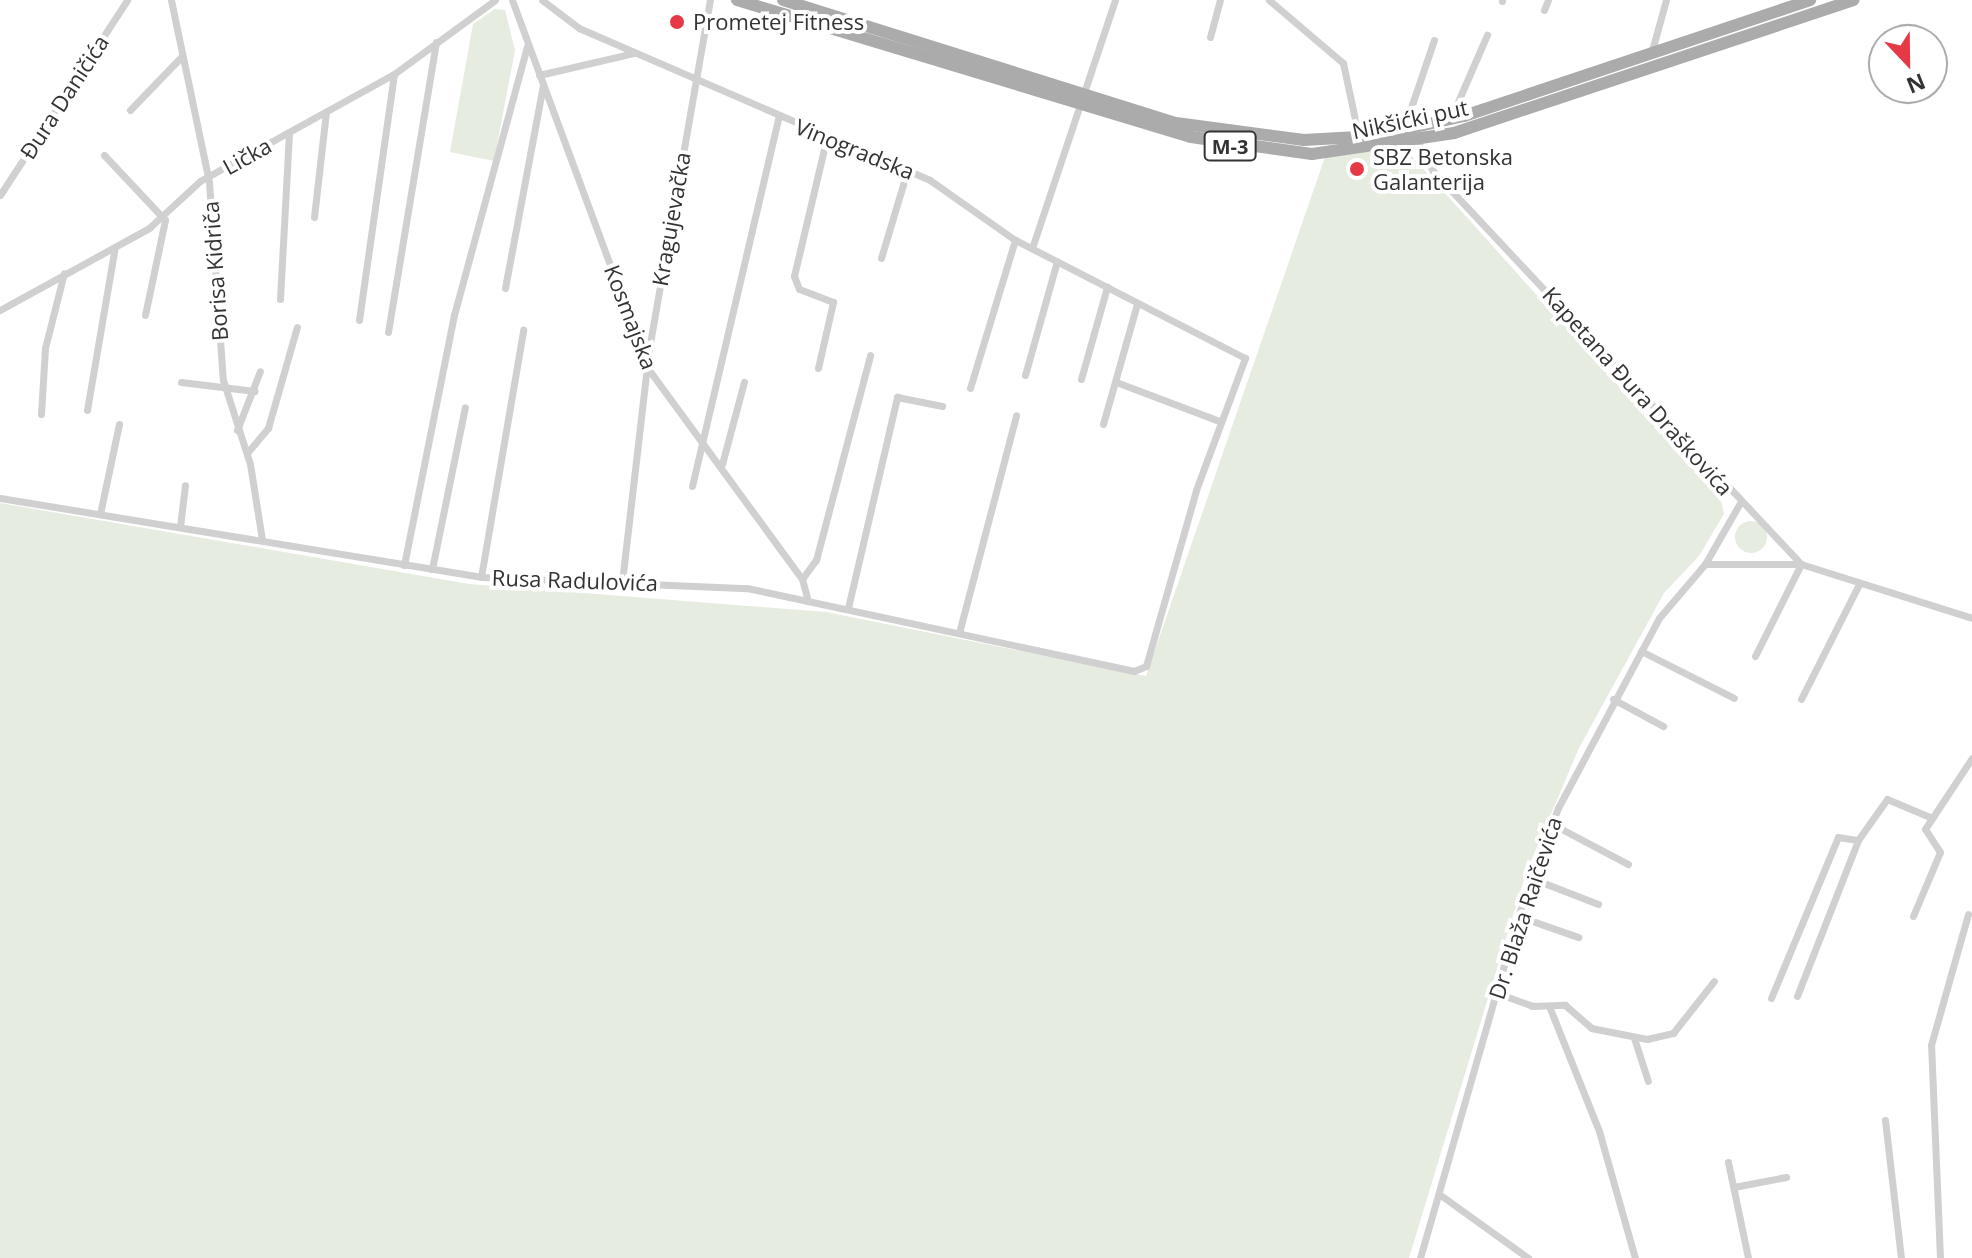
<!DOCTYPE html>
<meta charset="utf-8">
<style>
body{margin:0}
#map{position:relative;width:1972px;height:1258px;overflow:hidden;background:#fff;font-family:"Open Sans",sans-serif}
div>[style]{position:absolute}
.green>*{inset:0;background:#e6ecdf}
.round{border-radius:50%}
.street>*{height:7px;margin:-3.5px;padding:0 3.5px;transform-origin:3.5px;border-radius:3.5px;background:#d0d0d0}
.primary>*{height:12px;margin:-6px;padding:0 6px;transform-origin:6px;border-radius:6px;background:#ababab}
.dots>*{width:22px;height:22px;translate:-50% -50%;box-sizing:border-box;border:4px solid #fff;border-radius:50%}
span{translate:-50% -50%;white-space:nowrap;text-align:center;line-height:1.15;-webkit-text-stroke:8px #fff;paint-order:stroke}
.shield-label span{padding:2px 6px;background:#fff;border:2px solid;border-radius:6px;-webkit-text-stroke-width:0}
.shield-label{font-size:20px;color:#333;font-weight:700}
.poi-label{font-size:22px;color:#333}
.left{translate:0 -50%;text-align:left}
.street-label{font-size:22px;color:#333}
.north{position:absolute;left:1868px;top:24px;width:80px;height:80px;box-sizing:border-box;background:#fff;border:2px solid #adadad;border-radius:50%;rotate:158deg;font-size:22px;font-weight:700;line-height:32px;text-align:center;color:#333}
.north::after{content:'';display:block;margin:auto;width:28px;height:36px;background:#e63946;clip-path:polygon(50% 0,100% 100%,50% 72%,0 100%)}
</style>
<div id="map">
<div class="green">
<div style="clip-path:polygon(495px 9px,505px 10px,515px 50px,494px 161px,450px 152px,473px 24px)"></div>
<div style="clip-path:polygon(1400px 143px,1721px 500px,1724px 514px,1699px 556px,1664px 593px,1579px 748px,1526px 873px,1409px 1258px,0 1258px,0 503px,469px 584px,826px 612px,1146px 676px,1326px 154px)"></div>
<div class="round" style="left:1735px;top:521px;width:32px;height:32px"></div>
</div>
<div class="street">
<div style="left:171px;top:0;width:186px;rotate:78.2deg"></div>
<div style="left:209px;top:182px;width:198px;rotate:86deg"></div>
<div style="left:223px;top:380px;width:88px;rotate:72.2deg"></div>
<div style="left:250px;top:464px;width:77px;rotate:81deg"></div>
<div style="left:512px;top:0;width:395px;rotate:69.7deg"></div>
<div style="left:649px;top:370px;width:259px;rotate:53.8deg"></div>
<div style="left:802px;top:579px;width:23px;rotate:75deg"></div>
<div style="left:1269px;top:0;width:97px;rotate:40.4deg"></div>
<div style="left:1343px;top:63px;width:77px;rotate:78deg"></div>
<div style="left:1502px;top:1px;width:1px;rotate:-90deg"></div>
<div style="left:1544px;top:10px;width:11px;rotate:-68deg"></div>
<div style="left:1210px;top:37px;width:38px;rotate:-75deg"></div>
<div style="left:1651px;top:54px;width:56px;rotate:-74.5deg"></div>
<div style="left:539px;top:75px;width:98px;rotate:-13deg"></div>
<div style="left:130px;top:110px;width:75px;rotate:-46.1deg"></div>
<div style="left:1450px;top:120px;width:93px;rotate:-66.5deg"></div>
<div style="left:1403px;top:131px;width:96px;rotate:-71.2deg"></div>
<div style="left:1418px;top:142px;width:33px;rotate:63deg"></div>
<div style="left:1433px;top:171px;width:538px;rotate:46.88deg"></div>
<div style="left:104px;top:155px;width:89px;rotate:46.8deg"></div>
<div style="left:165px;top:220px;width:97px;rotate:101.9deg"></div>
<div style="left:0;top:195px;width:233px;rotate:-56.9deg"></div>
<div style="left:314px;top:217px;width:106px;rotate:-83.5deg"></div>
<div style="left:1032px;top:248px;width:262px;rotate:-71.5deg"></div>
<div style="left:881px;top:258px;width:94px;rotate:-73.3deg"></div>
<div style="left:505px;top:288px;width:207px;rotate:-79.4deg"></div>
<div style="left:280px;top:299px;width:167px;rotate:-86.9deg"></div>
<div style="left:0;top:310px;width:170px;rotate:-28.8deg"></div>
<div style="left:149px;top:228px;width:69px;rotate:-42.7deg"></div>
<div style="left:200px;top:181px;width:222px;rotate:-28.9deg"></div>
<div style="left:394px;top:74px;width:125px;rotate:-36.2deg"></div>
<div style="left:359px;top:320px;width:248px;rotate:-81.9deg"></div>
<div style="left:388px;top:332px;width:294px;rotate:-80.6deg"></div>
<div style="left:818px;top:368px;width:68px;rotate:-77.2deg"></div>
<div style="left:833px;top:302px;width:36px;rotate:-159deg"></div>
<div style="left:799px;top:289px;width:14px;rotate:-111deg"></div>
<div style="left:794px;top:276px;width:144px;rotate:-76.7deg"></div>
<div style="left:1025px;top:375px;width:118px;rotate:-74.3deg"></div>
<div style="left:1081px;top:379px;width:96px;rotate:-74.2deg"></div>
<div style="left:181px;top:382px;width:74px;rotate:7deg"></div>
<div style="left:1116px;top:382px;width:110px;rotate:20.7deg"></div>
<div style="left:970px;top:388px;width:155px;rotate:-73.1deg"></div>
<div style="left:87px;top:410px;width:165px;rotate:-80.3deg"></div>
<div style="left:41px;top:414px;width:66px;rotate:-86.5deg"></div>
<div style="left:45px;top:348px;width:77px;rotate:-75.8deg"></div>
<div style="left:1103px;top:424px;width:125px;rotate:-74.2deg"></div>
<div style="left:237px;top:430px;width:63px;rotate:-68.7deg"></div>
<div style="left:247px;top:453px;width:33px;rotate:-50deg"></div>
<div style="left:268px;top:428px;width:105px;rotate:-74deg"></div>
<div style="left:722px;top:464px;width:85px;rotate:-75deg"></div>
<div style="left:692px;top:486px;width:378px;rotate:-76.8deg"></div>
<div style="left:0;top:498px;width:487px;rotate:9.3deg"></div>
<div style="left:481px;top:577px;width:266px;rotate:2.4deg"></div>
<div style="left:747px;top:588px;width:396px;rotate:12.1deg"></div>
<div style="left:1134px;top:671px;width:13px;rotate:-23deg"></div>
<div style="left:1146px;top:666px;width:183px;rotate:-74.1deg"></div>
<div style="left:1196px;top:490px;width:141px;rotate:-69.6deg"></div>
<div style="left:1245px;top:358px;width:259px;rotate:-152.8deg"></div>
<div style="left:1015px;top:240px;width:104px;rotate:-144.8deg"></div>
<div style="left:930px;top:180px;width:382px;rotate:-156.6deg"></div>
<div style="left:579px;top:28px;width:46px;rotate:-142.9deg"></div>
<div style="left:100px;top:514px;width:92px;rotate:-78.1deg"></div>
<div style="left:180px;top:527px;width:42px;rotate:-83.2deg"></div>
<div style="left:1705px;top:564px;width:96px"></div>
<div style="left:1801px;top:564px;width:179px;rotate:17.5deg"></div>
<div style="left:404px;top:565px;width:255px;rotate:-78.7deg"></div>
<div style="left:454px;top:315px;width:278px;rotate:-74.8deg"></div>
<div style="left:432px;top:569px;width:165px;rotate:-78.5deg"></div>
<div style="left:481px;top:577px;width:251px;rotate:-80.3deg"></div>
<div style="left:802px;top:579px;width:24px;rotate:-54deg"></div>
<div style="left:816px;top:560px;width:212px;rotate:-75.2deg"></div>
<div style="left:622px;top:582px;width:235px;rotate:-83.4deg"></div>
<div style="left:649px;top:349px;width:354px;rotate:-80.1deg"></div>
<div style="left:848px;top:608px;width:217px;rotate:-76.9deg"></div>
<div style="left:897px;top:397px;width:46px;rotate:11.3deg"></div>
<div style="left:959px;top:633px;width:225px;rotate:-75.3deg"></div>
<div style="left:1641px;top:651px;width:104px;rotate:26.8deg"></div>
<div style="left:1755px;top:656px;width:103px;rotate:-63.4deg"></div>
<div style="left:1613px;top:699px;width:57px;rotate:28.4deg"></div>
<div style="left:1801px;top:699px;width:127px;rotate:-63.2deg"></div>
<div style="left:1552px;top:824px;width:86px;rotate:27.8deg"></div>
<div style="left:1531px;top:878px;width:72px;rotate:21.2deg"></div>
<div style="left:1518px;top:916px;width:64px;rotate:19.3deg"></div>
<div style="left:1913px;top:916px;width:69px;rotate:-67.1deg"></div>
<div style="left:1940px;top:852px;width:27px;rotate:-123deg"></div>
<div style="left:1925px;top:829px;width:85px;rotate:-56.5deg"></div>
<div style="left:1497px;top:993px;width:37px;rotate:20deg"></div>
<div style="left:1532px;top:1006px;width:33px;rotate:-2deg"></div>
<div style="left:1565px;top:1005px;width:35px;rotate:41deg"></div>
<div style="left:1591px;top:1028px;width:57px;rotate:11.1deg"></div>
<div style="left:1647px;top:1039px;width:27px;rotate:-13deg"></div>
<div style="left:1673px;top:1033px;width:66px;rotate:-51.7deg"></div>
<div style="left:1797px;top:996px;width:168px;rotate:-68.6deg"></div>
<div style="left:1858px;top:840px;width:50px;rotate:-54.7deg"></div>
<div style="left:1887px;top:799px;width:49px;rotate:22.9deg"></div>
<div style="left:1771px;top:998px;width:174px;rotate:-67.4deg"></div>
<div style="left:1838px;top:837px;width:20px;rotate:9deg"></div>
<div style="left:1549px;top:1006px;width:135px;rotate:68.2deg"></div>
<div style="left:1599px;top:1131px;width:132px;rotate:74.2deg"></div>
<div style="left:1634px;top:1038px;width:45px;rotate:72deg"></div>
<div style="left:1885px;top:1120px;width:139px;rotate:83.4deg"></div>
<div style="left:1728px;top:1162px;width:98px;rotate:78.2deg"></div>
<div style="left:1734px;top:1187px;width:53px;rotate:-10.9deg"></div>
<div style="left:1439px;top:1194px;width:110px;rotate:35.7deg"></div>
<div style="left:1420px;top:1258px;width:356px;rotate:-74deg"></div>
<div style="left:1518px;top:916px;width:115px;rotate:-69.7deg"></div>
<div style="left:1558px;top:808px;width:215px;rotate:-62deg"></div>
<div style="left:1659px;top:618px;width:71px;rotate:-49.6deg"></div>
<div style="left:1705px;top:564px;width:70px;rotate:-60.2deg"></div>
<div style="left:1940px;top:1258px;width:213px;rotate:-92.4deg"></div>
<div style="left:1931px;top:1045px;width:136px;rotate:-74.2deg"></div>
</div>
<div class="primary">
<div style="left:737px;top:0;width:474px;rotate:16.8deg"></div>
<div style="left:1191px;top:137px;width:122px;rotate:8deg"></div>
<div style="left:1312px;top:154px;width:144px;rotate:-8.4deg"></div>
<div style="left:1454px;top:133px;width:421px;rotate:-18.4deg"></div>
<div style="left:783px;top:0;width:412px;rotate:17.4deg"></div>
<div style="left:1176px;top:123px;width:129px;rotate:7.6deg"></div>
<div style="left:1304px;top:140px;width:71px;rotate:-3.2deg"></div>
<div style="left:1375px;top:136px;width:91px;rotate:-12.7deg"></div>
<div style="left:1464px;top:116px;width:365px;rotate:-18.5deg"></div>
</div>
<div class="dots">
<div style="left:677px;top:22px;background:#e63946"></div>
<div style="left:1357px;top:169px;background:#e63946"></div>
</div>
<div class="shield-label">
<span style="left:1230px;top:146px">M-3</span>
</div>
<div class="poi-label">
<span class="left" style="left:693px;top:22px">Prometej Fitness</span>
<span class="left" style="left:1373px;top:169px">SBZ Betonska<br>Galanterija</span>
</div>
<div class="street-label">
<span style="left:64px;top:97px;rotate:-57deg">Đura Daničića</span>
<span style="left:1410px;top:119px;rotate:-12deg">Nikšićki put</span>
<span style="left:855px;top:149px;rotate:22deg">Vinogradska</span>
<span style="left:247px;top:156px;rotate:-29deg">Lička</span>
<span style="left:671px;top:219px;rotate:-80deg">Kragujevačka</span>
<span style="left:215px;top:271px;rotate:-94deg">Borisa Kidriča</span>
<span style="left:631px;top:317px;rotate:69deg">Kosmajska</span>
<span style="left:1638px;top:391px;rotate:48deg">Kapetana Đura Draškovića</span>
<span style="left:575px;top:580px;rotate:2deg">Rusa Radulovića</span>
<span style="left:1525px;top:908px;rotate:-72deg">Dr. Blaža Raičevića</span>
</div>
<div class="north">N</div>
</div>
